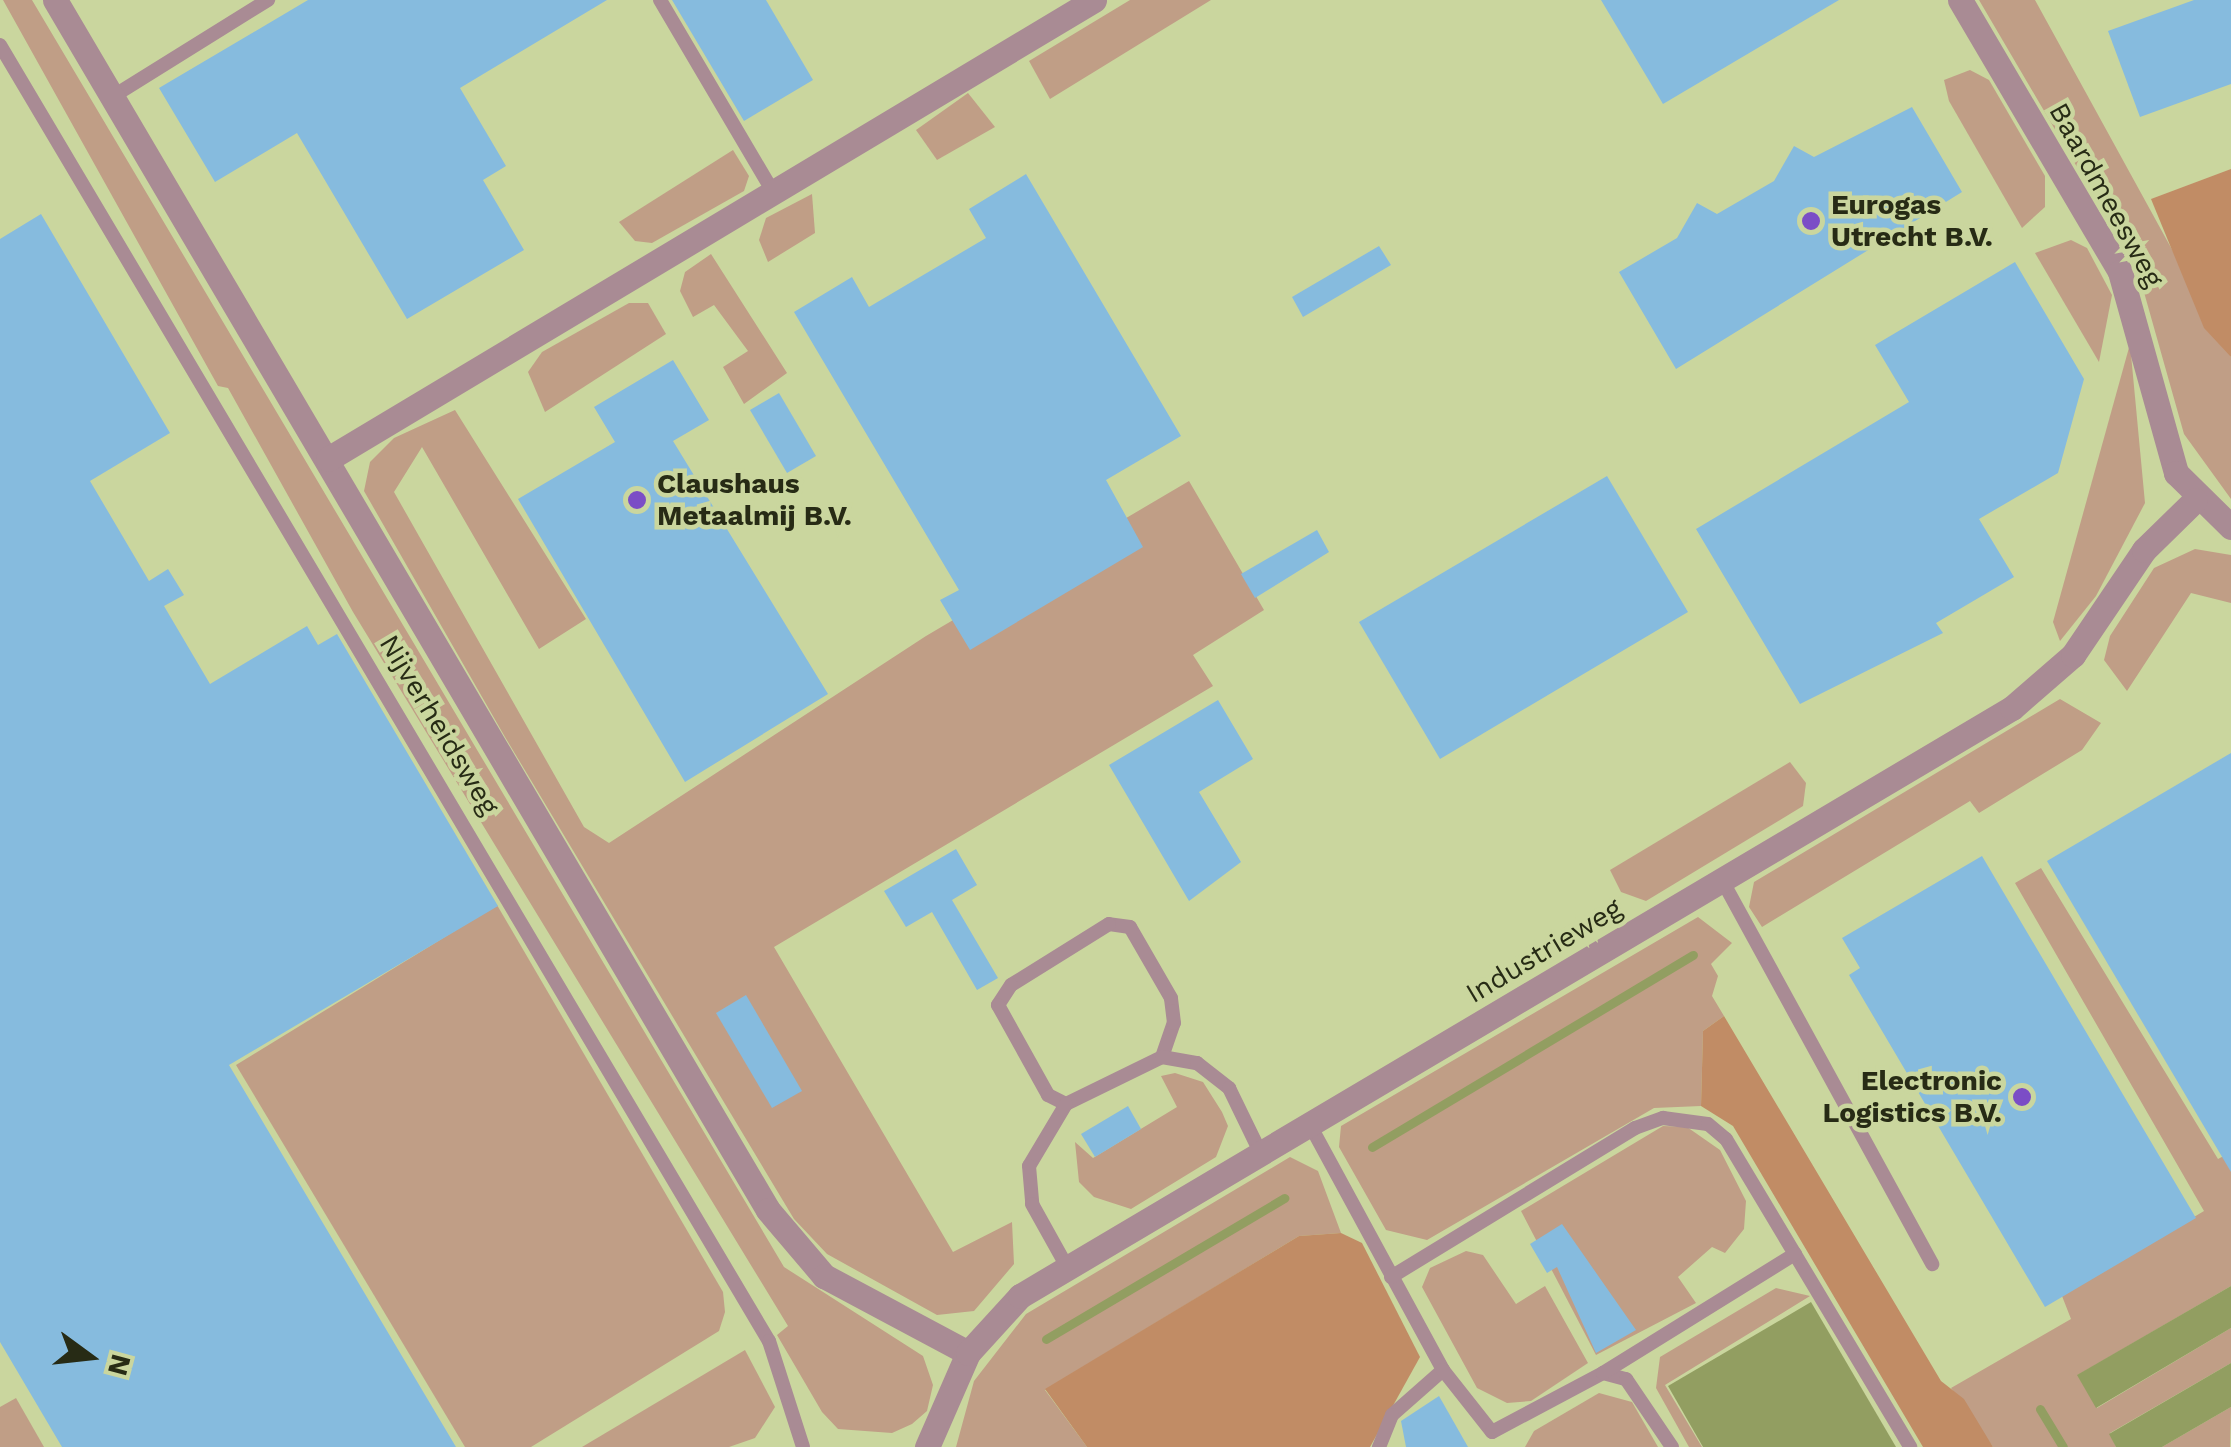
<!DOCTYPE html>
<style>
body{margin:0}
#map{position:relative;width:2231px;height:1447px;overflow:hidden;background:#cad69e;font-family:"Work Sans",sans-serif}
div>[style]{position:absolute}
.green>*{inset:0;background:#c09e86}
.forest>*{inset:0;background:#c18c65}
.water>*{inset:0;background:#929e61}
.stream>*{height:9px;margin:-4.5px;padding:0 4.5px;transform-origin:4.5px;border-radius:4.5px;background:#929e61}
.building>*{inset:0;background:#86bbde}
.lane>*{height:14px;margin:-7px;padding:0 7px;transform-origin:7px;border-radius:7px;background:#a98b94}
.street>*{height:25px;margin:-12.5px;padding:0 12.5px;transform-origin:12.5px;border-radius:12.5px;background:#a98b94}
.dots>*{width:28px;height:28px;translate:-50% -50%;box-sizing:border-box;border:5px solid #cad69e;border-radius:50%}
span{translate:-50% -50%;white-space:nowrap;text-align:center;line-height:1.15;-webkit-text-stroke:9px #cad69e;paint-order:stroke}
.street-label{font-size:28px;color:#272b15}
.poi-label{font-size:28px;color:#272b15;font-weight:700}
.left{translate:0 -50%;text-align:left}
.right{translate:-100% -50%;text-align:right}
.north{position:absolute;left:40px;top:1307px;width:100px;height:100px;-webkit-text-stroke:8px #cad69e;paint-order:stroke;rotate:105deg;font-size:28px;font-weight:700;line-height:40px;text-align:center;color:#272b15}
.north::after{content:'';display:block;margin:auto;width:35px;height:45px;background:#272b15;clip-path:polygon(50% 0,100% 100%,50% 72%,0 100%)}
</style>
<div id="map">
<div class="green">
<div style="clip-path:polygon(3px 0,32px 0,784px 1267px,923px 1356px,933px 1385px,927px 1411px,912px 1424px,892px 1433px,838px 1429px,822px 1412px,777px 1335px,788px 1326px,353px 612px,228px 388px,218px 386px)"></div>
<div style="clip-path:polygon(1130px 0,1211px 0,1050px 99px,1029px 61px)"></div>
<div style="clip-path:polygon(1979px 0,2035px 0,2231px 357px,2231px 499px,2184px 434px,2138px 271px)"></div>
<div style="clip-path:polygon(1970px 70px,1989px 80px,2045px 176px,2045px 207px,2022px 228px,1949px 101px,1944px 80px)"></div>
<div style="clip-path:polygon(968px 93px,995px 127px,937px 160px,916px 130px)"></div>
<div style="clip-path:polygon(733px 150px,749px 176px,744px 191px,652px 243px,635px 241px,619px 222px)"></div>
<div style="clip-path:polygon(812px 194px,815px 233px,768px 262px,759px 240px,766px 218px)"></div>
<div style="clip-path:polygon(2071px 240px,2087px 248px,2112px 295px,2099px 362px,2035px 253px)"></div>
<div style="clip-path:polygon(711px 254px,787px 373px,744px 404px,723px 367px,748px 351px,714px 305px,693px 317px,680px 291px,685px 272px)"></div>
<div style="clip-path:polygon(629px 303px,648px 303px,666px 334px,545px 412px,528px 372px,542px 352px)"></div>
<div style="clip-path:polygon(2130px 344px,2145px 503px,2096px 596px,2060px 641px,2053px 622px)"></div>
<div style="clip-path:polygon(455px 410px,586px 619px,539px 649px,422px 447px,394px 492px,584px 827px,609px 843px,926px 636px,1189px 481px,1264px 610px,1193px 655px,1213px 686px,774px 947px,953px 1252px,1012px 1222px,1014px 1264px,974px 1311px,937px 1315px,827px 1254px,794px 1219px,505px 737px,364px 491px,370px 462px,394px 438px)"></div>
<div style="clip-path:polygon(2195px 549px,2231px 555px,2231px 603px,2191px 593px,2127px 691px,2104px 660px,2110px 636px,2154px 568px)"></div>
<div style="clip-path:polygon(2060px 699px,2101px 723px,2082px 750px,1979px 813px,1970px 801px,1762px 927px,1749px 907px,1754px 882px)"></div>
<div style="clip-path:polygon(1790px 762px,1806px 783px,1803px 806px,1646px 901px,1621px 892px,1610px 870px)"></div>
<div style="clip-path:polygon(2041px 868px,2218px 1159px,2231px 1152px,2231px 1286px,2078px 1375px,2097px 1408px,2231px 1328px,2231px 1363px,2110px 1433px,2116px 1447px,1993px 1447px,1951px 1388px,2071px 1319px,2062px 1296px,2204px 1211px,2015px 883px)"></div>
<div style="clip-path:polygon(497px 905px,723px 1292px,725px 1312px,719px 1331px,531px 1447px,465px 1447px,236px 1065px)"></div>
<div style="clip-path:polygon(1698px 917px,1732px 943px,1711px 964px,1718px 976px,1712px 996px,1724px 1016px,1703px 1031px,1701px 1106px,1654px 1108px,1427px 1240px,1386px 1230px,1339px 1147px,1341px 1126px)"></div>
<div style="clip-path:polygon(1175px 1073px,1203px 1082px,1222px 1112px,1228px 1126px,1216px 1157px,1131px 1209px,1094px 1197px,1079px 1182px,1075px 1142px,1093px 1158px,1177px 1107px,1161px 1076px)"></div>
<div style="clip-path:polygon(1663px 1126px,1687px 1127px,1720px 1150px,1746px 1201px,1744px 1229px,1725px 1253px,1712px 1247px,1678px 1277px,1696px 1303px,1596px 1355px,1521px 1211px)"></div>
<div style="clip-path:polygon(1290px 1157px,1318px 1171px,1341px 1233px,1299px 1236px,1045px 1390px,1087px 1447px,956px 1447px,974px 1381px,1026px 1314px)"></div>
<div style="clip-path:polygon(1466px 1251px,1483px 1255px,1516px 1304px,1545px 1286px,1588px 1363px,1531px 1401px,1507px 1403px,1477px 1388px,1422px 1287px,1430px 1268px)"></div>
<div style="clip-path:polygon(1776px 1288px,1810px 1296px,1665px 1385px,1702px 1447px,1689px 1447px,1656px 1388px,1660px 1357px)"></div>
<div style="clip-path:polygon(745px 1350px,775px 1407px,755px 1438px,729px 1447px,582px 1447px)"></div>
<div style="clip-path:polygon(1599px 1393px,1632px 1402px,1658px 1447px,1525px 1447px,1534px 1431px)"></div>
<div style="clip-path:polygon(16px 1398px,44px 1447px,0 1447px,0 1407px)"></div>
<div style="clip-path:polygon(2231px 1407px,2230px 1447px,2162px 1447px)"></div>
</div>
<div class="forest">
<div style="clip-path:polygon(2231px 169px,2231px 357px,2204px 328px,2151px 199px)"></div>
<div style="clip-path:polygon(1724px 1016px,1941px 1381px,1964px 1399px,1993px 1447px,1923px 1447px,1733px 1126px,1701px 1106px,1703px 1031px)"></div>
<div style="clip-path:polygon(1341px 1233px,1362px 1243px,1420px 1357px,1370px 1447px,1087px 1447px,1045px 1389px,1299px 1236px)"></div>
</div>
<div class="water">
<div style="clip-path:polygon(2231px 1286px,2231px 1328px,2096px 1408px,2077px 1375px)"></div>
<div style="clip-path:polygon(1811px 1302px,1896px 1447px,1703px 1447px,1668px 1386px)"></div>
<div style="clip-path:polygon(2231px 1363px,2231px 1407px,2162px 1447px,2116px 1447px,2109px 1434px)"></div>
</div>
<div class="stream">
<div style="left:1372px;top:1147px;width:374px;rotate:-30.9deg"></div>
<div style="left:1046px;top:1339px;width:277px;rotate:-30.6deg"></div>
<div style="left:2040px;top:1409px;width:44px;rotate:58.8deg"></div>
</div>
<div class="building">
<div style="clip-path:polygon(308px 0,607px 0,460px 88px,506px 166px,483px 180px,524px 250px,407px 319px,297px 133px,215px 182px,159px 88px)"></div>
<div style="clip-path:polygon(672px 0,766px 0,813px 80px,744px 121px)"></div>
<div style="clip-path:polygon(1601px 0,1839px 0,1663px 104px)"></div>
<div style="clip-path:polygon(2194px 0,2231px 0,2231px 84px,2140px 117px,2108px 31px)"></div>
<div style="clip-path:polygon(1912px 107px,1962px 192px,1676px 369px,1619px 272px,1677px 238px,1697px 203px,1717px 214px,1774px 181px,1794px 146px,1814px 157px)"></div>
<div style="clip-path:polygon(1026px 174px,1181px 436px,1106px 480px,1143px 547px,970px 650px,940px 600px,959px 590px,794px 312px,852px 277px,869px 307px,986px 238px,969px 209px)"></div>
<div style="clip-path:polygon(41px 214px,170px 433px,90px 481px,149px 581px,168px 569px,184px 595px,164px 606px,210px 684px,307px 626px,318px 645px,337px 634px,498px 906px,229px 1065px,456px 1447px,62px 1447px,0 1342px,0 239px)"></div>
<div style="clip-path:polygon(1379px 246px,1391px 265px,1303px 317px,1292px 297px)"></div>
<div style="clip-path:polygon(2015px 262px,2084px 379px,2058px 473px,1979px 519px,2014px 577px,1936px 623px,1943px 633px,1800px 704px,1696px 529px,1909px 402px,1875px 345px)"></div>
<div style="clip-path:polygon(673px 360px,709px 420px,673px 441px,828px 694px,685px 782px,518px 499px,615px 442px,594px 407px)"></div>
<div style="clip-path:polygon(779px 393px,816px 456px,787px 473px,750px 410px)"></div>
<div style="clip-path:polygon(1607px 476px,1688px 612px,1440px 759px,1359px 622px)"></div>
<div style="clip-path:polygon(1317px 530px,1329px 552px,1255px 598px,1241px 574px)"></div>
<div style="clip-path:polygon(1218px 700px,1253px 759px,1199px 792px,1241px 862px,1189px 901px,1109px 765px)"></div>
<div style="clip-path:polygon(2231px 753px,2231px 1172px,2047px 861px)"></div>
<div style="clip-path:polygon(956px 849px,977px 885px,952px 900px,998px 978px,977px 990px,932px 912px,906px 927px,884px 891px)"></div>
<div style="clip-path:polygon(1982px 856px,2196px 1218px,2045px 1307px,1849px 975px,1860px 968px,1842px 938px)"></div>
<div style="clip-path:polygon(746px 995px,802px 1091px,772px 1108px,716px 1013px)"></div>
<div style="clip-path:polygon(1128px 1106px,1141px 1129px,1095px 1157px,1081px 1134px)"></div>
<div style="clip-path:polygon(1562px 1224px,1636px 1330px,1596px 1353px,1557px 1267px,1547px 1273px,1530px 1244px)"></div>
<div style="clip-path:polygon(1439px 1396px,1468px 1447px,1406px 1447px,1401px 1421px)"></div>
</div>
<div class="lane">
<div style="left:660px;top:0;width:223px;rotate:59.5deg"></div>
<div style="left:0;top:45px;width:1507px;rotate:59.32deg"></div>
<div style="left:769px;top:1341px;width:111px;rotate:72.2deg"></div>
<div style="left:112px;top:97px;width:184px;rotate:-31.9deg"></div>
<div style="left:1722px;top:880px;width:438px;rotate:61.3deg"></div>
<div style="left:1162px;top:1057px;width:36px;rotate:-71deg"></div>
<div style="left:1174px;top:1023px;width:25px;rotate:-97deg"></div>
<div style="left:1171px;top:998px;width:82px;rotate:-120deg"></div>
<div style="left:1130px;top:927px;width:21px;rotate:-172deg"></div>
<div style="left:1109px;top:924px;width:115px;rotate:148.1deg"></div>
<div style="left:1011px;top:985px;width:24px;rotate:123deg"></div>
<div style="left:998px;top:1005px;width:103px;rotate:60.9deg"></div>
<div style="left:1048px;top:1095px;width:20px;rotate:27deg"></div>
<div style="left:1066px;top:1104px;width:107px;rotate:-26.1deg"></div>
<div style="left:1162px;top:1057px;width:36px;rotate:10deg"></div>
<div style="left:1197px;top:1063px;width:41px;rotate:38deg"></div>
<div style="left:1229px;top:1088px;width:73px;rotate:64.1deg"></div>
<div style="left:1066px;top:1104px;width:72px;rotate:120.8deg"></div>
<div style="left:1029px;top:1166px;width:38px;rotate:85deg"></div>
<div style="left:1032px;top:1204px;width:72px;rotate:60.9deg"></div>
<div style="left:1310px;top:1125px;width:279px;rotate:61.5deg"></div>
<div style="left:1443px;top:1370px;width:68px;rotate:138.6deg"></div>
<div style="left:1392px;top:1415px;width:35px;rotate:112deg"></div>
<div style="left:1391px;top:1277px;width:286px;rotate:-31.4deg"></div>
<div style="left:1635px;top:1128px;width:30px;rotate:-20deg"></div>
<div style="left:1663px;top:1118px;width:45px;rotate:7.6deg"></div>
<div style="left:1708px;top:1124px;width:23px;rotate:40deg"></div>
<div style="left:1726px;top:1139px;width:359px;rotate:59.1deg"></div>
<div style="left:1443px;top:1370px;width:79px;rotate:51.7deg"></div>
<div style="left:1492px;top:1432px;width:126px;rotate:-28deg"></div>
<div style="left:1603px;top:1373px;width:24px;rotate:15deg"></div>
<div style="left:1626px;top:1379px;width:82px;rotate:55.9deg"></div>
<div style="left:1603px;top:1373px;width:226px;rotate:-31.8deg"></div>
</div>
<div class="street">
<div style="left:55px;top:0;width:1404px;rotate:59.49deg"></div>
<div style="left:768px;top:1210px;width:87px;rotate:49.7deg"></div>
<div style="left:824px;top:1276px;width:163px;rotate:28.1deg"></div>
<div style="left:1960px;top:0;width:316px;rotate:59.5deg"></div>
<div style="left:2120px;top:272px;width:209px;rotate:74.4deg"></div>
<div style="left:2176px;top:473px;width:77px;rotate:44.5deg"></div>
<div style="left:328px;top:459px;width:893px;rotate:-30.93deg"></div>
<div style="left:927px;top:1447px;width:103px;rotate:-66.4deg"></div>
<div style="left:968px;top:1353px;width:77px;rotate:-47.6deg"></div>
<div style="left:1020px;top:1296px;width:1153px;rotate:-30.66deg"></div>
<div style="left:2012px;top:708px;width:81px;rotate:-41deg"></div>
<div style="left:2073px;top:655px;width:127px;rotate:-55.9deg"></div>
<div style="left:2144px;top:550px;width:71px;rotate:-44.4deg"></div>
</div>
<div class="dots">
<div style="left:1811px;top:221px;background:#7b4dc6"></div>
<div style="left:637px;top:500px;background:#7b4dc6"></div>
<div style="left:2022px;top:1097px;background:#7b4dc6"></div>
</div>
<div class="street-label">
<span style="left:2106px;top:195px;rotate:61deg">Baardmeesweg</span>
<span style="left:439px;top:725px;rotate:59deg">Nijverheidsweg</span>
<span style="left:1544px;top:951px;rotate:-31deg">Industrieweg</span>
</div>
<div class="poi-label">
<span class="left" style="left:1831px;top:221px">Eurogas<br>Utrecht B.V.</span>
<span class="left" style="left:657px;top:500px">Claushaus<br>Metaalmij B.V.</span>
<span class="right" style="left:2002px;top:1097px">Electronic<br>Logistics B.V.</span>
</div>
<div class="north">N</div>
</div>
